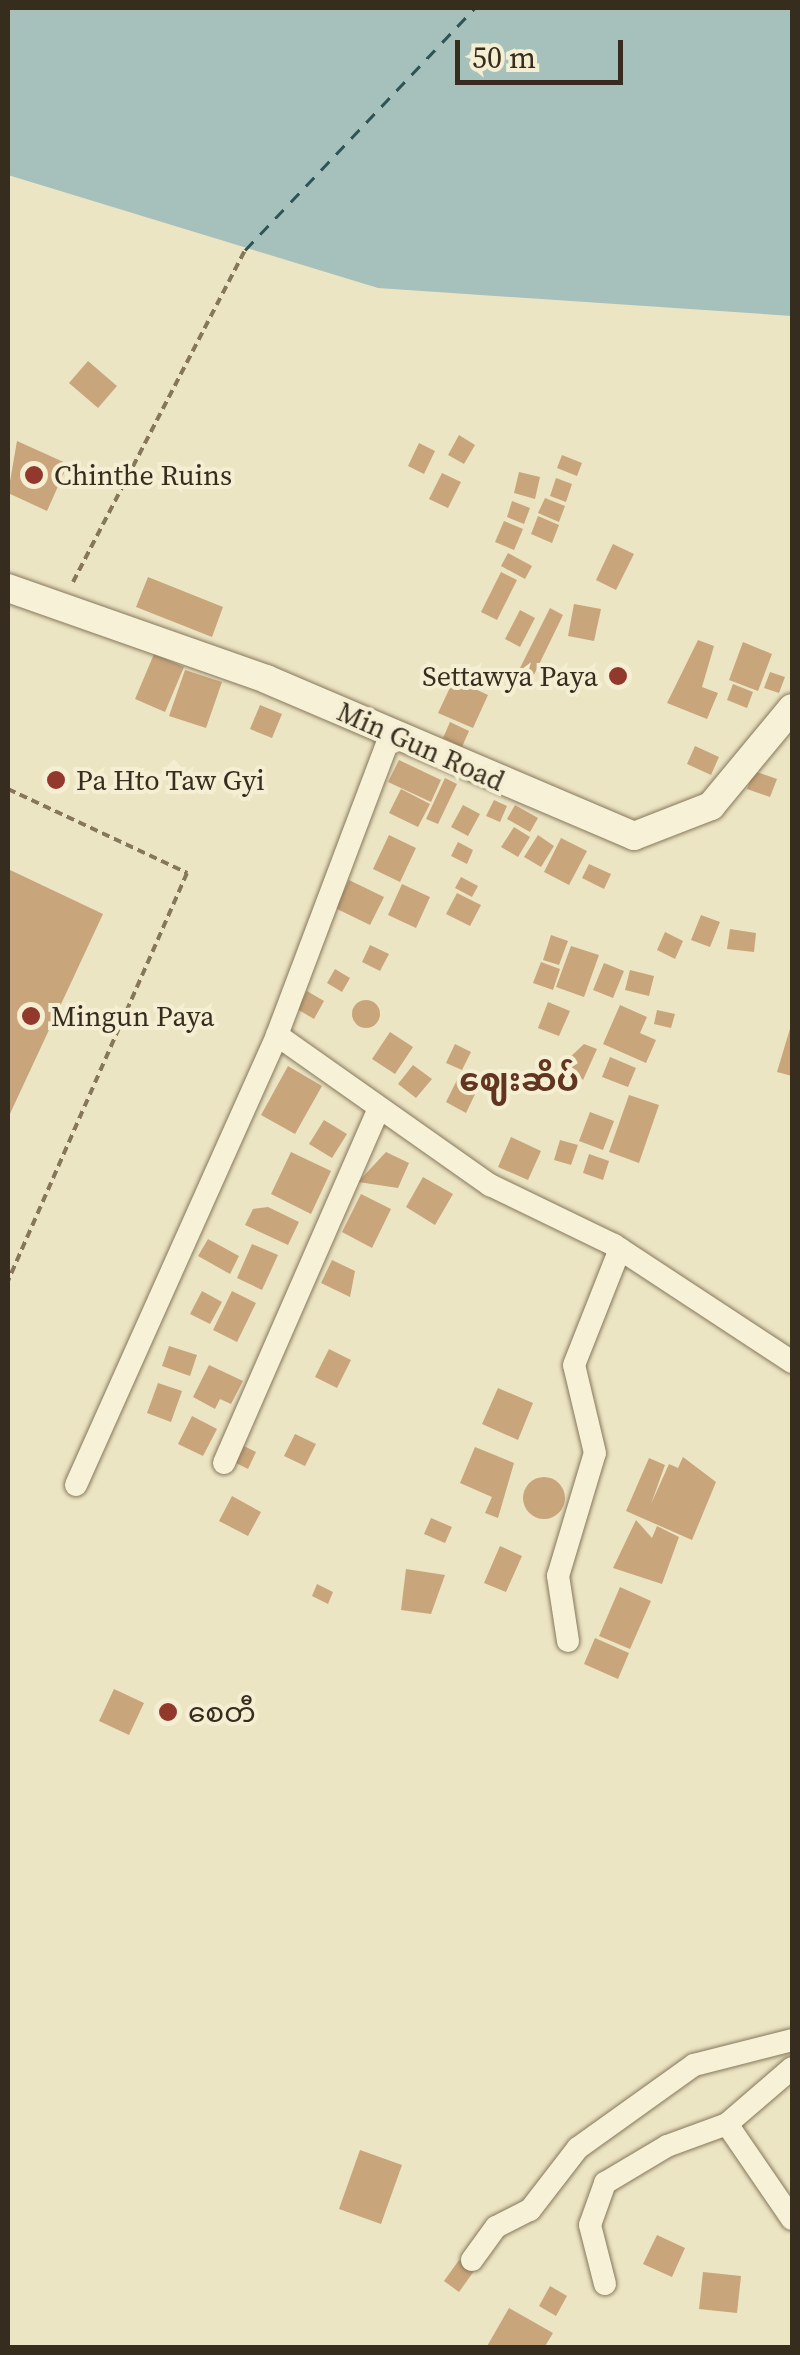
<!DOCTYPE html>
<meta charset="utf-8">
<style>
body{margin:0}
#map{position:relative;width:800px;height:2355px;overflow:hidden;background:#ece5c4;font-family:"Source Serif 4","Noto Sans Myanmar",serif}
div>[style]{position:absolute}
.water>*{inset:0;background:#a6c0bb}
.ferry>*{height:2.5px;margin-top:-1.25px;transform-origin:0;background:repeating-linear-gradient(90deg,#2e5456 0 12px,transparent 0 22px)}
.building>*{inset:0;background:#c9a57b}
.round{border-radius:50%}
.path>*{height:4px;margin-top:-2px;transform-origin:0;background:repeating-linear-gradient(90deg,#86775b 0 8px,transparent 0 13px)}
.roads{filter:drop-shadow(0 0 2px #86775b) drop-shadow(0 0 2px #86775b)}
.minor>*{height:22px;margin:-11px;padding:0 11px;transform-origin:11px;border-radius:11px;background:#f7f2d7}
.tertiary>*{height:28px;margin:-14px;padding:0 14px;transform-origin:14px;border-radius:14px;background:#f7f2d7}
.dots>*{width:28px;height:28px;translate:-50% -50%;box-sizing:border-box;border:5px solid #f4eed3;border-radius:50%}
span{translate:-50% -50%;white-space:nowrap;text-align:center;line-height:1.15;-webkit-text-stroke:8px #f4eed3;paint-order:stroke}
.poi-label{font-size:28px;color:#372d1f}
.left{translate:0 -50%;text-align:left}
.right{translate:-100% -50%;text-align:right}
.street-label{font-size:28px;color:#372d1f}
.quarter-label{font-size:32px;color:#623520;font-weight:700}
.frame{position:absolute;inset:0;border:10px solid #372d1f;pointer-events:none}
.scale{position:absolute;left:455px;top:40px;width:168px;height:45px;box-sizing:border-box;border:5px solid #372d1f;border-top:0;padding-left:12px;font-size:30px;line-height:35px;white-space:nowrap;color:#372d1f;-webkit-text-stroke:8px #f4eed3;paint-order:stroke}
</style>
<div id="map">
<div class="water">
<div style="clip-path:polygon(8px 8px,792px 8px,792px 316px,378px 288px,8px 175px)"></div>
</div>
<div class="ferry">
<div style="left:245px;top:250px;width:334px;rotate:-46.5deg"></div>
</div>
<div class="building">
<div style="clip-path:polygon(88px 361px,117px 386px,98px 408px,69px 383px)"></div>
<div style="clip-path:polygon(459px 435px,475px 445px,464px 464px,448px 455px)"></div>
<div style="clip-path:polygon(17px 441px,68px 464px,47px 511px,8px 493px)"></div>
<div style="clip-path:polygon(419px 443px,435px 451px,424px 474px,408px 466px)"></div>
<div style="clip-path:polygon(562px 455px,582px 463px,577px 476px,557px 468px)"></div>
<div style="clip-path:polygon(519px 472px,540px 477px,535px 499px,514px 493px)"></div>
<div style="clip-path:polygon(442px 473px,461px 482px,448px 508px,429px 499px)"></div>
<div style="clip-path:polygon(556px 478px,572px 484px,566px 502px,550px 496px)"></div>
<div style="clip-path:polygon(545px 498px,565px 506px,559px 522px,538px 513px)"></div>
<div style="clip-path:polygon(512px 501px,530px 508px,524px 524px,507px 517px)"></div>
<div style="clip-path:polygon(538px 516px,559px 525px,552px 543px,531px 534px)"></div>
<div style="clip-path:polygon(504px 521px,523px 529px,514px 550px,495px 542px)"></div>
<div style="clip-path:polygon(613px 544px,634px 554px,616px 590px,596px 580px)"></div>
<div style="clip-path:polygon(508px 553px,532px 566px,525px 579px,501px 566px)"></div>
<div style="clip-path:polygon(501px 572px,517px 580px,497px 620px,481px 612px)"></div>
<div style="clip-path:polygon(148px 577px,223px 607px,212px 637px,136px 607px)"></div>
<div style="clip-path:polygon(574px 604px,601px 609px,594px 641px,568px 636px)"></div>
<div style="clip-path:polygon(550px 608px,563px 615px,530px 683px,516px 676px)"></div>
<div style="clip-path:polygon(520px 610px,535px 618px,520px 647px,505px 639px)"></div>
<div style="clip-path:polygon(698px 640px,714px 646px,702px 687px,718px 693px,707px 719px,667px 703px)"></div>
<div style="clip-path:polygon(743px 642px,772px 654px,758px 691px,729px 680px)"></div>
<div style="clip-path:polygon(154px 654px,184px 667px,165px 712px,135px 699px)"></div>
<div style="clip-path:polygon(185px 670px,222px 682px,206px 728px,169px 716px)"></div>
<div style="clip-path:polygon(770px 672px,785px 677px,779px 693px,764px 688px)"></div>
<div style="clip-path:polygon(454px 679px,488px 695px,473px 728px,438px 713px)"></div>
<div style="clip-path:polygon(733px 684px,753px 692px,747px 708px,727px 700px)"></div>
<div style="clip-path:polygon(260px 705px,282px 714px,272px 738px,250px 729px)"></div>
<div style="clip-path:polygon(450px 722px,469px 731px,462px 747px,443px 738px)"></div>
<div style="clip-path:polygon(695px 746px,719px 757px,711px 775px,687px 764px)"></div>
<div style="clip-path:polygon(399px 760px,441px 780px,431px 802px,388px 782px)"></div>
<div style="clip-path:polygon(754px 771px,777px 779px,770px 797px,747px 789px)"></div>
<div style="clip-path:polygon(445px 778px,457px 784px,438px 824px,426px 819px)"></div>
<div style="clip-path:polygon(401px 789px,430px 804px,418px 827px,389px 813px)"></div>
<div style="clip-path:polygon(494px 800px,507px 806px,500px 822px,486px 816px)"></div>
<div style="clip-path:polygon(463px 805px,480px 814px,468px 836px,451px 827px)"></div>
<div style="clip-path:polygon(515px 805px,538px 818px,530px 832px,507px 819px)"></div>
<div style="clip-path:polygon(514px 827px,530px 837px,518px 857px,501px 847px)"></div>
<div style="clip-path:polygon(389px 835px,416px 848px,400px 882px,373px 869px)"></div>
<div style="clip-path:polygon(538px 835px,554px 846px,541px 867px,524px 857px)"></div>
<div style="clip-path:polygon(561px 838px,587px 851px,569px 885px,544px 872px)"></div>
<div style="clip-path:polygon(458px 842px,473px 850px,467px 864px,451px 856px)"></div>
<div style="clip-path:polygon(589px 864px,611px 874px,604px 889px,582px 878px)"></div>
<div style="clip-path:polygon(8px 869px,103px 914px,8px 1118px)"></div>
<div style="clip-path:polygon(461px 877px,478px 886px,472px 897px,455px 888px)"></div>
<div style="clip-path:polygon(349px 880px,384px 897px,370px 925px,335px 908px)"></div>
<div style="clip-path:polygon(402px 884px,430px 897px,416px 928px,388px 915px)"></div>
<div style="clip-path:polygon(457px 893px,481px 905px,470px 926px,446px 914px)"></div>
<div style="clip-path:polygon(701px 915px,720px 922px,710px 947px,691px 940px)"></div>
<div style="clip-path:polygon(730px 929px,756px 933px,754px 952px,727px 949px)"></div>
<div style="clip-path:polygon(665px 932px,683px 941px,675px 959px,657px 950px)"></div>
<div style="clip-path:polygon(551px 935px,568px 941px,559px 965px,543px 960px)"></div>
<div style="clip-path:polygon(370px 945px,389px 954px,380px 971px,362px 962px)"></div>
<div style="clip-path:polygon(571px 946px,599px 955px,584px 997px,556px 987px)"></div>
<div style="clip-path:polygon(541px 962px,560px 969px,553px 990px,533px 983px)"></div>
<div style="clip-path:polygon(604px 963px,624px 971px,613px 998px,593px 990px)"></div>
<div style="clip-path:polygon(335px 969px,350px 978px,342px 992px,327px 983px)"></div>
<div style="clip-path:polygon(630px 970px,654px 976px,649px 996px,625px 990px)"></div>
<div style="clip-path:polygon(307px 991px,324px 1001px,314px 1019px,297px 1009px)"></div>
<div class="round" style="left:352px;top:1000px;width:28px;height:28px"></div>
<div style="clip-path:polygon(548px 1002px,570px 1011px,559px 1036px,538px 1028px)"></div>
<div style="clip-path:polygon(620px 1005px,647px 1017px,640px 1033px,656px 1040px,646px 1063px,603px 1044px)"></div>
<div style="clip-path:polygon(657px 1010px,675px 1014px,671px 1028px,654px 1024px)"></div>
<div style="clip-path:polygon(792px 1022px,792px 1076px,777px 1072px)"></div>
<div style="clip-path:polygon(390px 1032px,413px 1047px,395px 1074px,372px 1059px)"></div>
<div style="clip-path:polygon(455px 1044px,471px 1052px,462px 1070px,446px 1063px)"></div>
<div style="clip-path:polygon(584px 1044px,597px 1049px,583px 1080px,565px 1062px)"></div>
<div style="clip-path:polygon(610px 1057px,636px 1068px,628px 1087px,602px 1077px)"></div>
<div style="clip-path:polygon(413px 1065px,432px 1079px,416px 1098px,398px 1084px)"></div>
<div style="clip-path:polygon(288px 1066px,322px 1086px,295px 1134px,261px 1115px)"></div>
<div style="clip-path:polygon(457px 1080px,477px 1090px,466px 1113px,446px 1102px)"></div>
<div style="clip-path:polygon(629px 1095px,659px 1105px,639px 1163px,609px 1152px)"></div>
<div style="clip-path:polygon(590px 1112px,614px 1121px,603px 1150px,579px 1141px)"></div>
<div style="clip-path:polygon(324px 1120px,347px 1134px,332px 1158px,309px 1144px)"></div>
<div style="clip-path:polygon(511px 1137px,541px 1151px,528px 1180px,498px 1167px)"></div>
<div style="clip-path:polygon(560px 1140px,578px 1145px,571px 1165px,554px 1160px)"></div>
<div style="clip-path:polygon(291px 1152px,331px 1171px,311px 1214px,271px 1194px)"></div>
<div style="clip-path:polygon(386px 1152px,409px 1163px,398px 1188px,358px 1182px)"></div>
<div style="clip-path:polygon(589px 1154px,609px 1161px,603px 1180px,583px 1173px)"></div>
<div style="clip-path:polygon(423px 1177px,453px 1194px,435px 1225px,406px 1207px)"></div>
<div style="clip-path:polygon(361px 1194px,391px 1209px,372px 1248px,342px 1232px)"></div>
<div style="clip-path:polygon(268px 1207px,299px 1222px,288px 1245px,245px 1225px,253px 1209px)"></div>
<div style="clip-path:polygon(208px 1239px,239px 1256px,230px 1274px,198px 1256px)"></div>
<div style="clip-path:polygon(252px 1244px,278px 1255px,262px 1290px,237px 1278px)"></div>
<div style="clip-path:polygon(332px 1260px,355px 1271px,350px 1297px,321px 1283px)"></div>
<div style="clip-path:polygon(202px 1291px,222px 1302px,210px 1324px,190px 1314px)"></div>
<div style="clip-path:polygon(232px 1291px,256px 1303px,237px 1342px,213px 1330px)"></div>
<div style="clip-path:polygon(169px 1346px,197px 1355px,190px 1376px,162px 1366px)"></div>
<div style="clip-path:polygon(329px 1349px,351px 1360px,337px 1388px,315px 1377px)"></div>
<div style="clip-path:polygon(209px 1365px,243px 1381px,231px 1404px,220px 1399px,215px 1409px,193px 1397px)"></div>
<div style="clip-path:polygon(158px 1383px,182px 1391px,171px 1422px,147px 1413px)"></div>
<div style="clip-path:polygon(498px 1388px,533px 1403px,518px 1440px,482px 1424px)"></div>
<div style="clip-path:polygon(192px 1416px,217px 1429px,203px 1456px,178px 1444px)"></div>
<div style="clip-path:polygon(295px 1434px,316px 1444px,305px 1466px,284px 1456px)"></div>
<div style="clip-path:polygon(244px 1446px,256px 1452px,248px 1469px,236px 1463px)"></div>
<div style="clip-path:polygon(475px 1447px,514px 1463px,498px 1518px,485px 1513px,492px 1497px,460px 1483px)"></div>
<div style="clip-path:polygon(683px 1457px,716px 1482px,692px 1540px,626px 1511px,649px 1458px,665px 1465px,651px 1504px,669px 1464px,678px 1468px)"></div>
<div class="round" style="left:523px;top:1477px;width:42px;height:42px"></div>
<div style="clip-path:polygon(232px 1496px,261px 1512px,248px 1536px,219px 1521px)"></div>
<div style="clip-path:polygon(431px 1518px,452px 1527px,445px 1543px,424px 1534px)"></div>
<div style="clip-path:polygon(636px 1520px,652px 1538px,657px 1526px,679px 1537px,662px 1584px,613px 1568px)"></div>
<div style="clip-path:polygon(500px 1546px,522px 1556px,506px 1592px,484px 1583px)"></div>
<div style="clip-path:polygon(406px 1569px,445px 1575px,431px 1614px,401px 1610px)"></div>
<div style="clip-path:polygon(317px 1584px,333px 1592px,328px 1604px,312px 1596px)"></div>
<div style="clip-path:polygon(620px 1587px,651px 1601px,630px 1649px,599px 1636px)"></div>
<div style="clip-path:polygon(595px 1638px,629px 1653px,618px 1679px,584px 1664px)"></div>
<div style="clip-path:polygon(114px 1689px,144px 1703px,129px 1735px,99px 1721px)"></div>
<div style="clip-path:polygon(360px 2150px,402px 2165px,381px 2224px,339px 2209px)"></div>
<div style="clip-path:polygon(657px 2235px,685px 2248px,672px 2277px,643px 2264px)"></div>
<div style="clip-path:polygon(459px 2260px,474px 2271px,459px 2292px,444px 2281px)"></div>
<div style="clip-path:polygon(703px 2272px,741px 2276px,737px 2313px,699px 2309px)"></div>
<div style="clip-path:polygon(550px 2286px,567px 2296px,556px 2316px,539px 2306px)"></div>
<div style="clip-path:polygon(509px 2308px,553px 2333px,544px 2348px,486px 2348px)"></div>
</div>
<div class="path">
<div style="left:73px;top:582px;width:374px;rotate:-62.6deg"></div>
<div style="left:8px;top:789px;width:198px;rotate:25.1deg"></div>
<div style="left:187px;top:873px;width:446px;rotate:113.7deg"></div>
</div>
<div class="roads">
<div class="minor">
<div style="left:277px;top:1035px;width:261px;rotate:35.2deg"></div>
<div style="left:490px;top:1185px;width:138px;rotate:25.8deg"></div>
<div style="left:614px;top:1245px;width:213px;rotate:33.3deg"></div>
<div style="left:224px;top:1463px;width:385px;rotate:-66.4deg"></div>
<div style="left:76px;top:1485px;width:493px;rotate:-65.9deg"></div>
<div style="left:277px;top:1035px;width:325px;rotate:-69.3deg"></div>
<div style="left:568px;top:1641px;width:66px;rotate:-98.7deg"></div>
<div style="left:558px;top:1576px;width:128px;rotate:-73.3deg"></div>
<div style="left:595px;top:1453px;width:90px;rotate:-103.4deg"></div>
<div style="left:574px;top:1365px;width:125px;rotate:-68.4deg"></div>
<div style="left:727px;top:2124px;width:115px;rotate:55.6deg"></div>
<div style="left:472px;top:2260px;width:41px;rotate:-54deg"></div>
<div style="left:496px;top:2227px;width:38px;rotate:-27deg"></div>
<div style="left:530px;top:2210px;width:78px;rotate:-52.3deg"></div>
<div style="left:578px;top:2148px;width:143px;rotate:-35.6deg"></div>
<div style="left:694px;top:2065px;width:101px;rotate:-14.3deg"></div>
<div style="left:605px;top:2284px;width:61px;rotate:-104.3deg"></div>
<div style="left:590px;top:2225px;width:45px;rotate:-70.3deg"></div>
<div style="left:605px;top:2183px;width:72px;rotate:-30.8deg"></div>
<div style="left:667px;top:2146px;width:64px;rotate:-20.1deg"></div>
<div style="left:727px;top:2124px;width:86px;rotate:-40.7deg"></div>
</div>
<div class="tertiary">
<div style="left:8px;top:588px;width:274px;rotate:19.4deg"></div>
<div style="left:266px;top:679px;width:400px;rotate:23.1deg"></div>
<div style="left:634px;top:836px;width:83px;rotate:-21.3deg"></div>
<div style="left:711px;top:806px;width:127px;rotate:-50.4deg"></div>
</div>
</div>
<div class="dots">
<div style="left:34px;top:475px;background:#93382d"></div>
<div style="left:618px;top:676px;background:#93382d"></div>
<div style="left:56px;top:780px;background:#93382d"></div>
<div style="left:31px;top:1016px;background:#93382d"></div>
<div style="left:168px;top:1712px;background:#93382d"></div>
</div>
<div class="poi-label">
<span class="left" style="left:54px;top:475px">Chinthe Ruins</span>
<span class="right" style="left:598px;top:676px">Settawya Paya</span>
<span class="left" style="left:76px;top:780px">Pa Hto Taw Gyi</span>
<span class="left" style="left:51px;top:1016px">Mingun Paya</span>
<span class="left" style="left:188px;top:1712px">စေတီ</span>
</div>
<div class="street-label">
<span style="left:421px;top:746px;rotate:24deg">Min Gun Road</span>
</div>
<div class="quarter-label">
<span style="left:519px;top:1080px">ဈေးဆိပ်</span>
</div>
<div class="frame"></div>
<div class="scale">50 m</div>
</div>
